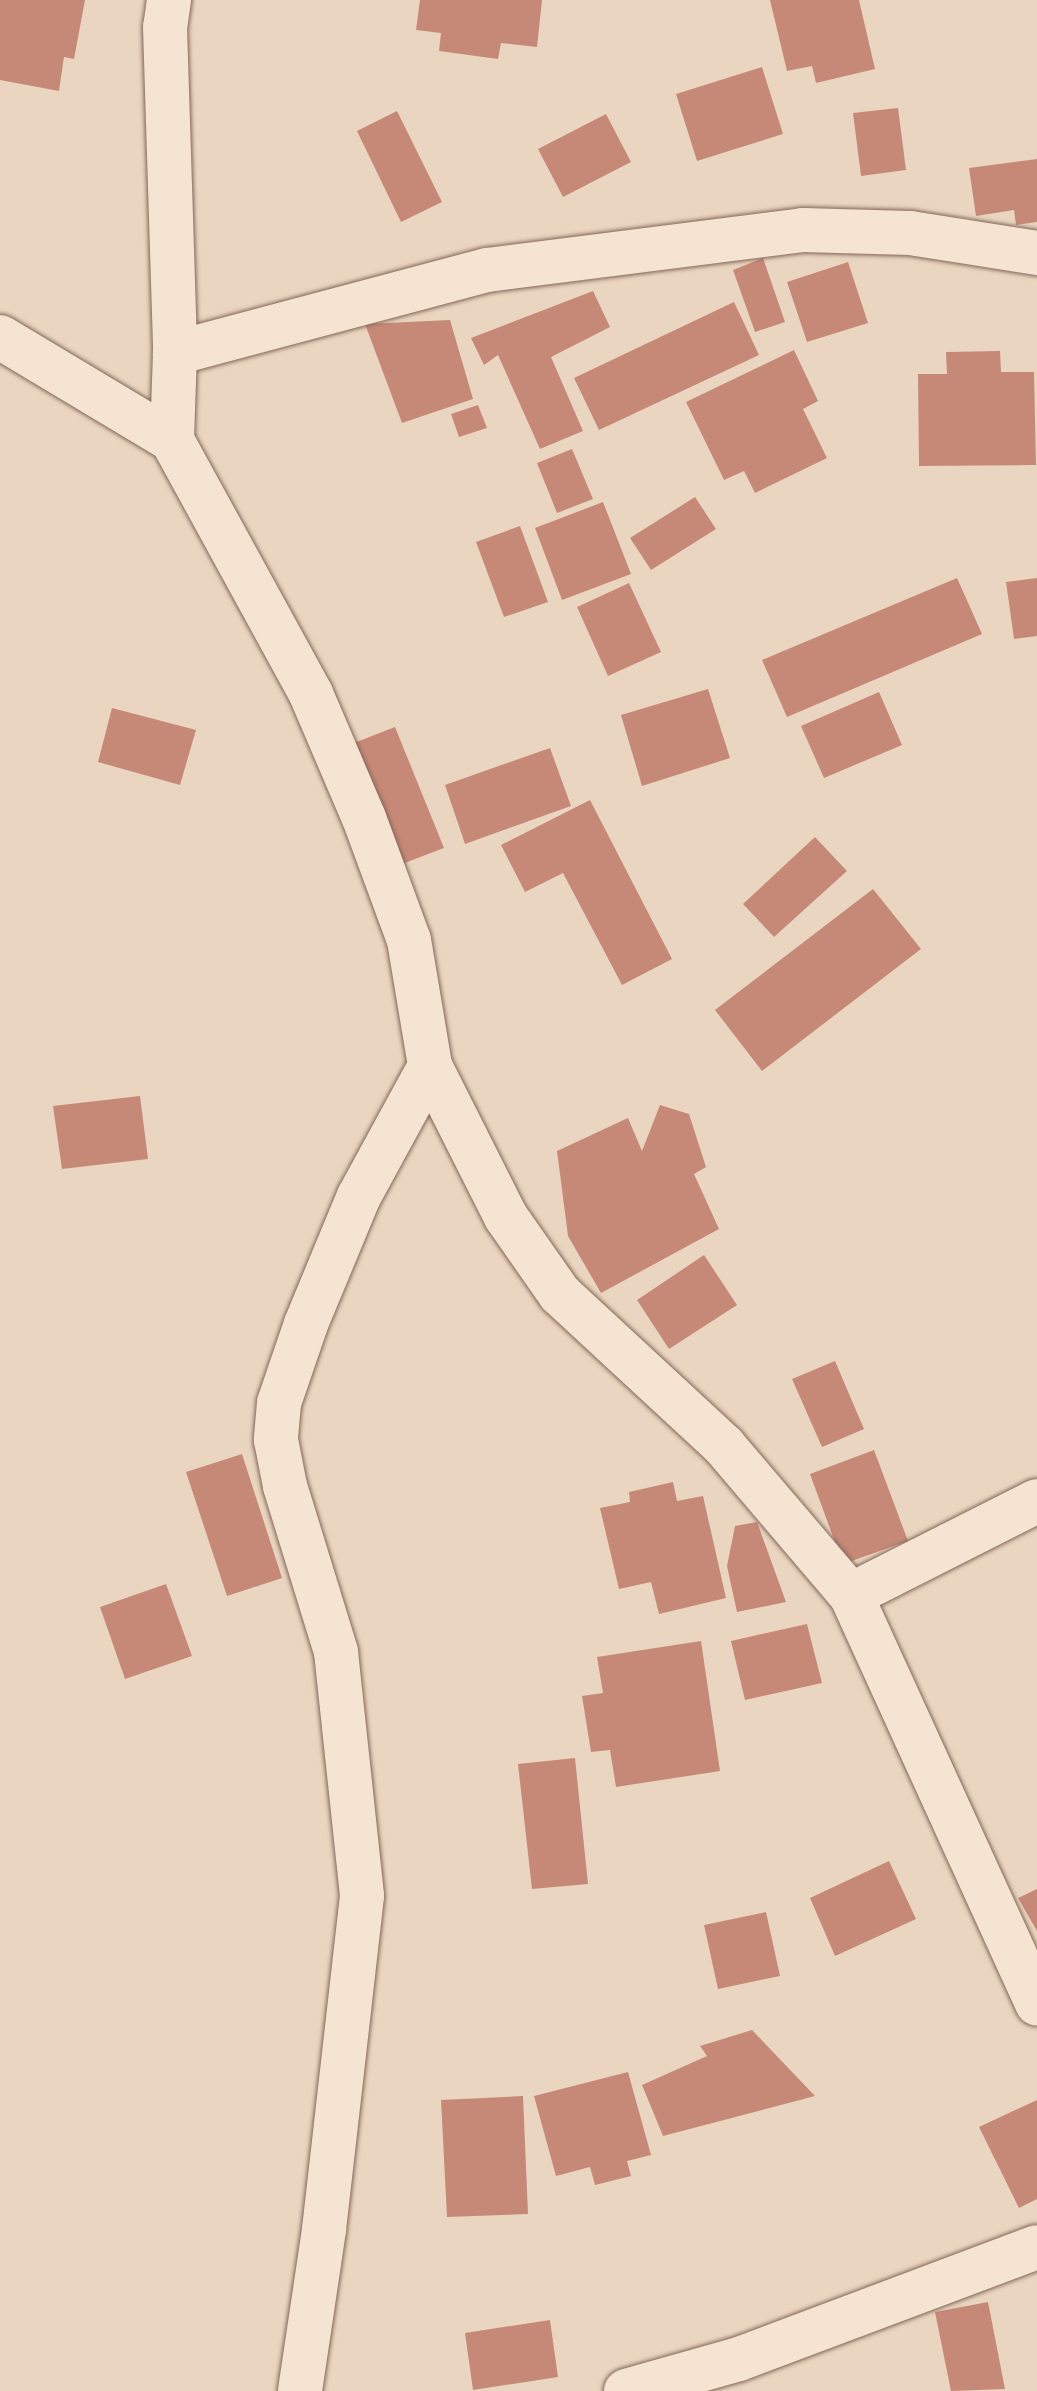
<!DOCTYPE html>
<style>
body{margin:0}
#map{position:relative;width:1037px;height:2391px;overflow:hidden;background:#ead6c0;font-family:"Crimson Pro",serif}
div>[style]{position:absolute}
.building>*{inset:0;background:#c78977}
.roads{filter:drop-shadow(0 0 2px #826759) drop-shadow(0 0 2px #826759)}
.minor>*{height:44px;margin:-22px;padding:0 22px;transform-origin:22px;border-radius:22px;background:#f6e4d2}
span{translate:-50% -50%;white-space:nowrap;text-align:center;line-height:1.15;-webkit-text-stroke:8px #f2e1cf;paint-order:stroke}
</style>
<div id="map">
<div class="building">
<div style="clip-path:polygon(0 0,85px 0,74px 59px,64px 57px,59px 91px,0 80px)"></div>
<div style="clip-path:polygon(420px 0,542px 0,537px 47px,501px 43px,498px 59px,439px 51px,441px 33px,416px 30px)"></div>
<div style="clip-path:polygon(770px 0,859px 0,875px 69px,816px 83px,812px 66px,787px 71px)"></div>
<div style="clip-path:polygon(762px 67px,783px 134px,697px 161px,676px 94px)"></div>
<div style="clip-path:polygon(898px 108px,906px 170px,861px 176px,853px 113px)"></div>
<div style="clip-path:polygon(397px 111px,442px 202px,401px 222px,357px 131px)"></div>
<div style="clip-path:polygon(606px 114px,631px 162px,563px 197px,538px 149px)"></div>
<div style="clip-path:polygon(1037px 159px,1037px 222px,1016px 225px,1014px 210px,976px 216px,969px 168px)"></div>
<div style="clip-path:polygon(763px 258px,785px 322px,755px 332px,733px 270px)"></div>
<div style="clip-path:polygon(848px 262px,868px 323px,807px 342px,787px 282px)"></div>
<div style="clip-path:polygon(593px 291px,610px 327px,551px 357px,583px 431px,540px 449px,498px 355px,484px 365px,471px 338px)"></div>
<div style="clip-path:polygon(734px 302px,759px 355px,599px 430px,574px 378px)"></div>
<div style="clip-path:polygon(450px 320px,473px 399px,402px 423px,365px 324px)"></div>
<div style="clip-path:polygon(794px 350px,818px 401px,803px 409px,827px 458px,755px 493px,744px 471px,724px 480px,686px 402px)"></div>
<div style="clip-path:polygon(1000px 351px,1001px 372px,1034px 372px,1036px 465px,919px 466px,918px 374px,947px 374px,946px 352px)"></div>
<div style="clip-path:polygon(478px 405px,487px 428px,459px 437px,451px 414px)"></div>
<div style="clip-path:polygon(572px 449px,593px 499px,557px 513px,537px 463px)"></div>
<div style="clip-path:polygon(695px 497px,716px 529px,651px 570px,630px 538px)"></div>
<div style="clip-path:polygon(603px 502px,631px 574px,562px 600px,535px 528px)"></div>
<div style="clip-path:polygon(520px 526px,548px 602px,504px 617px,476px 542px)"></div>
<div style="clip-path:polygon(957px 578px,982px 634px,787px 717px,762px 660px)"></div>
<div style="clip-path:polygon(1037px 578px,1037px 636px,1014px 639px,1006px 582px)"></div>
<div style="clip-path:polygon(629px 583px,661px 652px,608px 676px,577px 607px)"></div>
<div style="clip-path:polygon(708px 689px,730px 758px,642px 786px,621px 715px)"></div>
<div style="clip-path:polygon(879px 692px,902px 745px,824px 778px,801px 726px)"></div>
<div style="clip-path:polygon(112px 708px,196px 730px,180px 785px,98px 762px)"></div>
<div style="clip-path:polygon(395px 727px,444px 848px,402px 864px,354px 743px)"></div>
<div style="clip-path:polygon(550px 748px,571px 806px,465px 844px,445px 785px)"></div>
<div style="clip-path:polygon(590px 800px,672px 959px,622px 985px,563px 873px,525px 892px,501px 845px)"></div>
<div style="clip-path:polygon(815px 837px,847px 871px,774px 937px,743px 904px)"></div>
<div style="clip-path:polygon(873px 889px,921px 949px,762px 1071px,715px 1010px)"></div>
<div style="clip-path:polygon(140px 1096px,148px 1159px,62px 1169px,53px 1106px)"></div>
<div style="clip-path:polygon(660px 1105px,689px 1114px,706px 1167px,694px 1174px,719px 1229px,601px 1293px,568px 1236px,557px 1151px,628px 1118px,642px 1151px)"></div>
<div style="clip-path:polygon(704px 1255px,737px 1305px,669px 1349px,637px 1300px)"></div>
<div style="clip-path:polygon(835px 1361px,864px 1429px,822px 1447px,792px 1379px)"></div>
<div style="clip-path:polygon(874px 1450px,908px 1541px,843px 1564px,810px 1474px)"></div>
<div style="clip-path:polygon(242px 1454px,282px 1578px,227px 1596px,186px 1472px)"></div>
<div style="clip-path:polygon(673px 1482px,677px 1501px,703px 1496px,726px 1598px,659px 1614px,651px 1582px,619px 1589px,600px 1508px,630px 1502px,629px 1492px)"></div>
<div style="clip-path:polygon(757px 1522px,786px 1602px,737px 1612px,727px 1566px,735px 1526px)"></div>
<div style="clip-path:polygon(166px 1584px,192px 1656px,125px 1679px,100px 1607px)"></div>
<div style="clip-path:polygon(807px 1624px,822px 1683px,745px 1700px,731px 1641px)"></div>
<div style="clip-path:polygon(701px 1641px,720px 1771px,616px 1787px,610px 1750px,591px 1752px,582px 1696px,603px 1693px,597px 1657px)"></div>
<div style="clip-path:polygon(575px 1758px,588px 1884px,532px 1889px,518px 1764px)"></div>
<div style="clip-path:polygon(889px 1861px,916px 1919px,835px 1956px,810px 1898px)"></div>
<div style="clip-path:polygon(1037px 1889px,1037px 1931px,1018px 1898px)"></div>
<div style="clip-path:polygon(766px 1912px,780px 1976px,718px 1989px,704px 1925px)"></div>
<div style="clip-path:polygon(752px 2030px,815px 2096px,663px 2136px,642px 2085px,707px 2056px,700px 2046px)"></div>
<div style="clip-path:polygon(628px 2072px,651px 2155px,627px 2161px,631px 2176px,595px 2185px,590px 2167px,556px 2176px,534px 2096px)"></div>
<div style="clip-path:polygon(523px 2096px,528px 2214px,447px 2217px,441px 2100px)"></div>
<div style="clip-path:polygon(1037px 2100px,1037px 2199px,1019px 2208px,979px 2127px)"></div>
<div style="clip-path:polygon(988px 2302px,1005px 2389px,951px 2391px,935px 2312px)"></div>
<div style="clip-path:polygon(550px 2320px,558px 2377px,473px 2390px,465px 2333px)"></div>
</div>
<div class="roads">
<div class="minor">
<div style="left:169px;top:0;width:27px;rotate:98deg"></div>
<div style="left:165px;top:27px;width:326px;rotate:88.2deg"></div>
<div style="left:175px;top:353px;width:87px;rotate:92deg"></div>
<div style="left:0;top:337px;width:200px;rotate:30.9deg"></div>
<div style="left:172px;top:440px;width:290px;rotate:61.3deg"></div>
<div style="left:311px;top:694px;width:135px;rotate:66.9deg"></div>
<div style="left:364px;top:818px;width:130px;rotate:69.8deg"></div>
<div style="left:409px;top:940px;width:128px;rotate:80.5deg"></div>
<div style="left:430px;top:1066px;width:148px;rotate:118.6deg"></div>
<div style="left:359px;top:1196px;width:139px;rotate:112.5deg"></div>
<div style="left:306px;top:1324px;width:83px;rotate:108.9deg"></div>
<div style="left:279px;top:1403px;width:37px;rotate:95deg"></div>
<div style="left:276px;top:1440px;width:47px;rotate:78.9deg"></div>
<div style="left:285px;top:1486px;width:174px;rotate:72.9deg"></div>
<div style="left:336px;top:1652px;width:245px;rotate:83.9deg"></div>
<div style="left:362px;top:1896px;width:336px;rotate:96.5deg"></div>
<div style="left:324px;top:2230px;width:163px;rotate:98.5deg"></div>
<div style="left:175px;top:353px;width:323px;rotate:-14.9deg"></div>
<div style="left:487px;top:270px;width:319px;rotate:-7.2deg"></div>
<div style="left:803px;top:230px;width:107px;rotate:1.6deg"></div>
<div style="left:910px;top:233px;width:129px;rotate:8.9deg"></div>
<div style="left:430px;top:1066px;width:169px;rotate:63.3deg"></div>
<div style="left:506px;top:1217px;width:94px;rotate:55deg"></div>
<div style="left:560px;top:1294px;width:224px;rotate:42.8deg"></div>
<div style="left:724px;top:1446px;width:196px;rotate:49.6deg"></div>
<div style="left:851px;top:1595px;width:449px;rotate:65.5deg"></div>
<div style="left:851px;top:1595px;width:208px;rotate:-26.8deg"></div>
<div style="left:626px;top:2391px;width:117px;rotate:-15.8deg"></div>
<div style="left:739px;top:2359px;width:318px;rotate:-20.6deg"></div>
</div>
</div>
</div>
